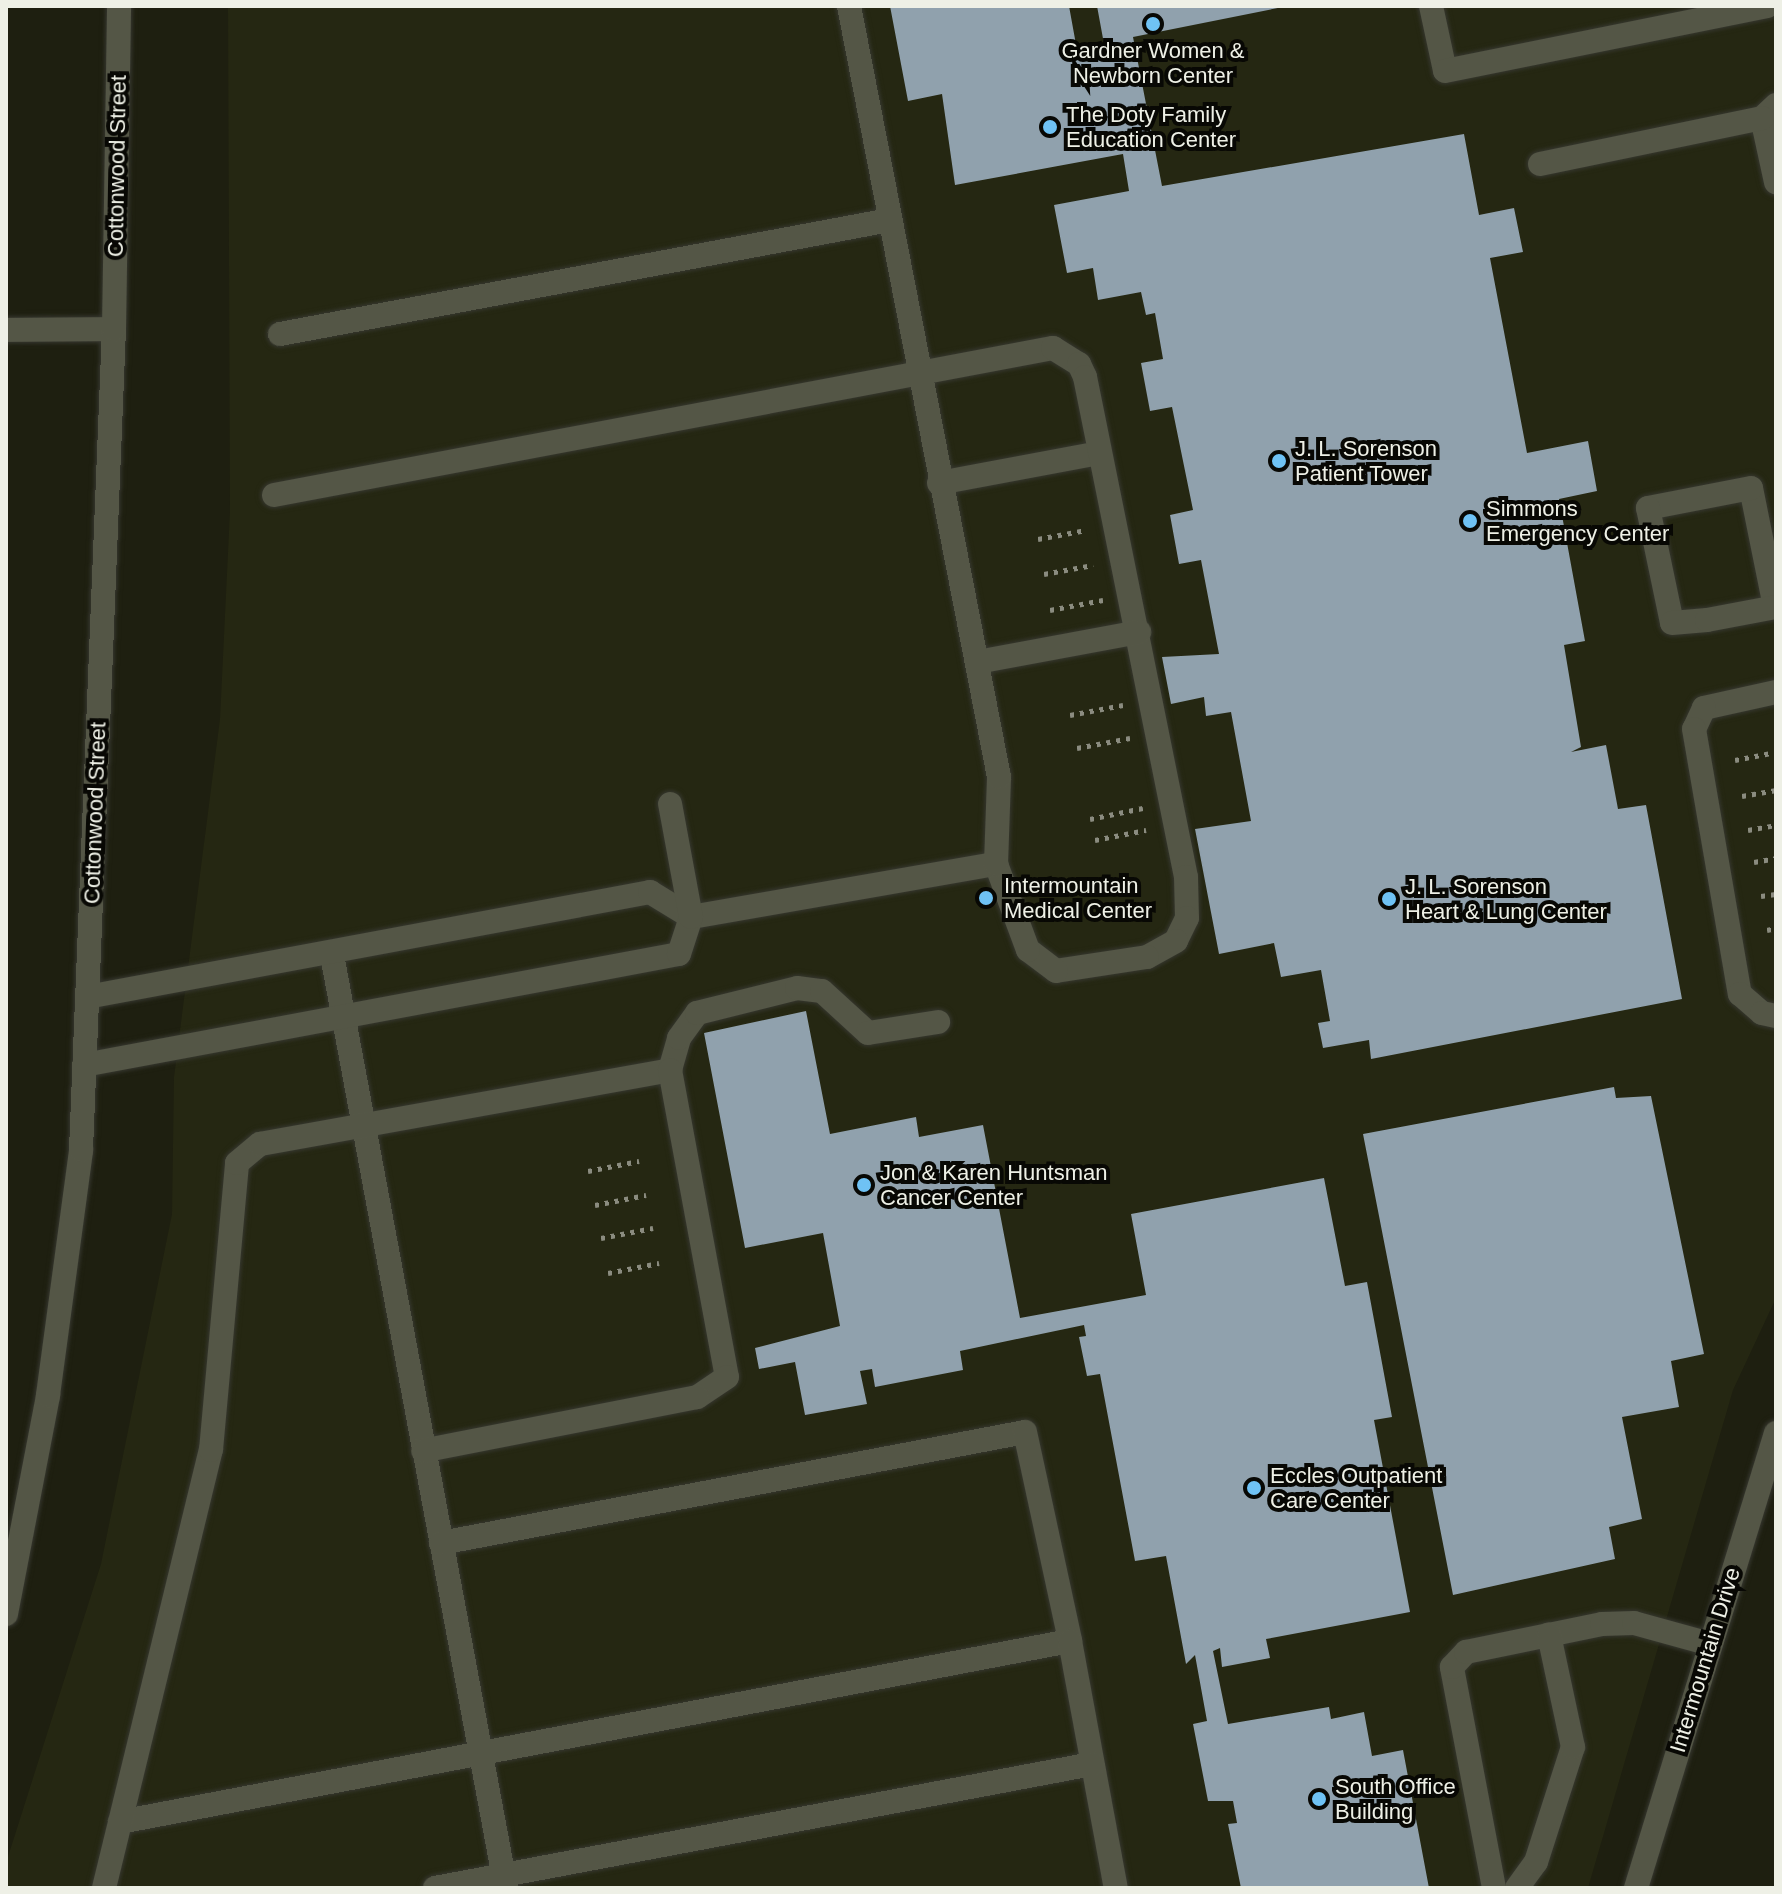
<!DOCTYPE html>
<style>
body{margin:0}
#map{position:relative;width:1782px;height:1894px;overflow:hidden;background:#1e1f10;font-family:Helvetica,sans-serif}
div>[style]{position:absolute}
.built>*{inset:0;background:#252712}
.building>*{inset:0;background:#90a1ad}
.path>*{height:5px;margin-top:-2.5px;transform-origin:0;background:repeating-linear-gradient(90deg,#8b8c80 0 4px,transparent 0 10px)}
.roads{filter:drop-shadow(0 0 2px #36372f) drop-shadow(0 0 2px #36372f)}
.minor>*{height:24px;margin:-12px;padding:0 12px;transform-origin:12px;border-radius:12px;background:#545646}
.dots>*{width:22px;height:22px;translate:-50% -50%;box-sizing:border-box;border:4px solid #080804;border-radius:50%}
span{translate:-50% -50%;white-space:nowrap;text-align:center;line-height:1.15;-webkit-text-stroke:8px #080804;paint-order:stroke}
.poi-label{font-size:22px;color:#eef0e6}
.left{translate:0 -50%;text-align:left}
.street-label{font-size:22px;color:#eef0e6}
.frame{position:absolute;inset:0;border:8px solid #eef0e6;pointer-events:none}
</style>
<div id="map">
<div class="built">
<div style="clip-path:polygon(228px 6px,1776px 6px,1776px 1298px,1733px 1390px,1588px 1888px,6px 1888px,6px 1863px,101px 1564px,172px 1214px,174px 1077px,220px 719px,230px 511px)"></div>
</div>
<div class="building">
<div style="clip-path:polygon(890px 6px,1069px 6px,1077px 50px,1104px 44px,1097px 6px,1288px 6px,1133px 37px,1162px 186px,1464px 134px,1479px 215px,1514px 208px,1523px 252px,1490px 258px,1527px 453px,1588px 441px,1597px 491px,1559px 499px,1585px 641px,1564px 645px,1581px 747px,1571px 752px,1606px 745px,1618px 809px,1646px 805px,1682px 999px,1371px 1059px,1369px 1040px,1323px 1048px,1318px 1023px,1330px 1021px,1321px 970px,1281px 977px,1274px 943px,1219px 954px,1195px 829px,1251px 821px,1231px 712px,1206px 716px,1204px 697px,1171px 704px,1162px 657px,1219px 654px,1201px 560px,1179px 564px,1170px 515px,1193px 510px,1172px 407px,1150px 411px,1141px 363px,1163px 359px,1155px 313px,1146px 315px,1141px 292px,1098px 300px,1093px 268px,1067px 273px,1054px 205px,1129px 191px,1123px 154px,955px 185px,942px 94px,908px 101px)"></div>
<div style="clip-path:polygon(806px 1011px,830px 1134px,916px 1117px,919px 1137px,983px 1125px,1020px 1318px,1146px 1295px,1131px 1214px,1324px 1178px,1345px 1286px,1367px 1282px,1392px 1417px,1374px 1420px,1410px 1612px,1266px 1639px,1270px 1658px,1222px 1667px,1220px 1648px,1213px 1651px,1228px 1724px,1329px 1707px,1331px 1719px,1364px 1712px,1372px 1756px,1403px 1750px,1429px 1888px,1241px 1888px,1228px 1824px,1237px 1823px,1233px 1801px,1208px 1801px,1193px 1724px,1207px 1721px,1195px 1655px,1186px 1664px,1166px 1556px,1135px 1561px,1100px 1374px,1087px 1376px,1079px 1337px,1086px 1336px,1084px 1325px,960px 1351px,963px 1370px,875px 1387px,872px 1369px,860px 1371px,867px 1404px,805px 1415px,795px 1362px,759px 1369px,755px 1348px,840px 1326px,823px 1233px,745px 1248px,704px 1033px)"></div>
<div style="clip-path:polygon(1614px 1087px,1616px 1098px,1651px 1096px,1704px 1354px,1671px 1361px,1679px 1407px,1622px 1417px,1642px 1519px,1609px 1527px,1615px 1559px,1453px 1595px,1363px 1134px)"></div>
</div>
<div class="path">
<div style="left:1038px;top:539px;width:49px;rotate:-10.6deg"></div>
<div style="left:1044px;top:574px;width:50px;rotate:-10.4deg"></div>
<div style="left:1050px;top:610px;width:54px;rotate:-10.7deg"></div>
<div style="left:1070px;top:715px;width:54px;rotate:-10.7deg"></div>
<div style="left:1077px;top:748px;width:54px;rotate:-10.7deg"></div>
<div style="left:1735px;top:760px;width:42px;rotate:-11deg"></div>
<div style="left:1742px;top:796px;width:35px;rotate:-10deg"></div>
<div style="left:1090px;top:819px;width:54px;rotate:-11.7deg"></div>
<div style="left:1748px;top:830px;width:28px;rotate:-10deg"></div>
<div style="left:1095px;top:840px;width:52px;rotate:-11.1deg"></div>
<div style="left:1754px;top:862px;width:22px;rotate:-10deg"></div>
<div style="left:1761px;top:896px;width:15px;rotate:-8deg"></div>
<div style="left:1767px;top:930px;width:9px;rotate:-13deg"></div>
<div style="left:588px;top:1171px;width:52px;rotate:-11.1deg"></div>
<div style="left:595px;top:1205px;width:52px;rotate:-11.1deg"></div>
<div style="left:601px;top:1238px;width:53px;rotate:-10.9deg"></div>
<div style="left:608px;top:1273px;width:52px;rotate:-11.1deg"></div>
</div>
<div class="roads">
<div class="minor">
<div style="left:1431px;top:6px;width:66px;rotate:77.8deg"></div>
<div style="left:1445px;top:71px;width:329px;rotate:-11.4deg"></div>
<div style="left:1776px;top:105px;width:19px;rotate:137deg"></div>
<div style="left:1762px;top:118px;width:66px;rotate:77.7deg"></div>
<div style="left:1540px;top:164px;width:227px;rotate:-11.7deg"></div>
<div style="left:6px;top:330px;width:108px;rotate:-0.5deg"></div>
<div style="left:280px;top:334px;width:621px;rotate:-10.59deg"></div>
<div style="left:939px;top:483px;width:163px;rotate:-10.6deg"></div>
<div style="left:274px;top:495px;width:793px;rotate:-10.69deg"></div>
<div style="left:1053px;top:348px;width:31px;rotate:32deg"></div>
<div style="left:1079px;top:364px;width:14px;rotate:65deg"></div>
<div style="left:1085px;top:377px;width:510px;rotate:78.58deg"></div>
<div style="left:1186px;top:877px;width:41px;rotate:88.6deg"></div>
<div style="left:1187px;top:918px;width:25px;rotate:116deg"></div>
<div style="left:1176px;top:941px;width:33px;rotate:151deg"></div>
<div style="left:1147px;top:957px;width:92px;rotate:171.3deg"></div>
<div style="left:1056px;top:971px;width:35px;rotate:-143deg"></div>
<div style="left:1028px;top:950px;width:92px;rotate:-110.4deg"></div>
<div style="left:1775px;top:607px;width:121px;rotate:-101.4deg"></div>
<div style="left:1751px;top:488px;width:105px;rotate:169deg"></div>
<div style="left:1648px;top:508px;width:117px;rotate:78.2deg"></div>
<div style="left:1672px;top:623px;width:35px;rotate:-5deg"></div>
<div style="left:1707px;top:620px;width:70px;rotate:-10.7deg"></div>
<div style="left:977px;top:662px;width:165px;rotate:-10.5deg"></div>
<div style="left:1776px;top:692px;width:74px;rotate:167.5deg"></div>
<div style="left:1704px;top:708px;width:23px;rotate:115deg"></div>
<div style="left:1694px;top:729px;width:269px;rotate:80.2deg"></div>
<div style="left:1740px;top:994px;width:29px;rotate:41deg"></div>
<div style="left:1762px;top:1013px;width:14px;rotate:12deg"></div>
<div style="left:332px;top:955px;width:949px;rotate:79.44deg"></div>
<div style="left:87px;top:997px;width:573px;rotate:-10.56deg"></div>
<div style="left:650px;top:892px;width:48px;rotate:31.4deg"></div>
<div style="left:691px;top:917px;width:310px;rotate:-9.9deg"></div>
<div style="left:996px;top:864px;width:87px;rotate:-88deg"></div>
<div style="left:999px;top:777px;width:785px;rotate:-101.01deg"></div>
<div style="left:84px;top:1065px;width:605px;rotate:-10.57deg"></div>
<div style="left:679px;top:954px;width:39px;rotate:-72deg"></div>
<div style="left:691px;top:917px;width:115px;rotate:-100.5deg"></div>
<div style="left:670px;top:1070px;width:33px;rotate:-74deg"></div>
<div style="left:679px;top:1038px;width:31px;rotate:-54deg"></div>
<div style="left:697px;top:1013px;width:103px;rotate:-14deg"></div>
<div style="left:797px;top:988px;width:25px;rotate:7deg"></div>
<div style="left:822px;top:991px;width:62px;rotate:42.4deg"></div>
<div style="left:868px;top:1033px;width:71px;rotate:-8.9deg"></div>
<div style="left:441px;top:1543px;width:594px;rotate:-10.76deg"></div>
<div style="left:1025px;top:1432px;width:214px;rotate:77.8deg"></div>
<div style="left:6px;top:1614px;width:223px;rotate:-79.1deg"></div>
<div style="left:48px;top:1395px;width:247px;rotate:-82.3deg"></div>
<div style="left:81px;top:1150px;width:822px;rotate:-87.7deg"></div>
<div style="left:114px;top:329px;width:323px;rotate:-89.1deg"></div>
<div style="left:120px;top:1822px;width:967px;rotate:-10.79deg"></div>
<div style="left:1070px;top:1641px;width:251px;rotate:79.5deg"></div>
<div style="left:104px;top:1888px;width:451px;rotate:-76.3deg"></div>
<div style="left:211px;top:1450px;width:288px;rotate:-84.8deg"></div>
<div style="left:237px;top:1163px;width:30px;rotate:-40deg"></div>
<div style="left:260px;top:1144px;width:417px;rotate:-10.2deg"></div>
<div style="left:670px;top:1070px;width:312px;rotate:79.5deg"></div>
<div style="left:727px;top:1377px;width:36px;rotate:146deg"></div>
<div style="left:697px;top:1397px;width:279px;rotate:168.9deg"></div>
<div style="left:435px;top:1888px;width:669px;rotate:-10.69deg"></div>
<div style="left:1494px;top:1888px;width:225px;rotate:-100.8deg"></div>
<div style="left:1452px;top:1667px;width:21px;rotate:-47deg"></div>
<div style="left:1466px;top:1652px;width:139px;rotate:-11.6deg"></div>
<div style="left:1602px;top:1624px;width:32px;rotate:-2deg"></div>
<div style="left:1634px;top:1623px;width:79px;rotate:15.4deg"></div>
<div style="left:1517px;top:1888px;width:32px;rotate:-54deg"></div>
<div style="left:1536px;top:1862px;width:121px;rotate:-72.2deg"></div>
<div style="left:1573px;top:1747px;width:115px;rotate:-102.1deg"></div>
<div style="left:1636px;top:1888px;width:476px;rotate:-72.9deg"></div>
</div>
</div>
<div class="dots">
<div style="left:1153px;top:24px;background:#6fc2f4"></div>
<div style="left:1050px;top:127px;background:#6fc2f4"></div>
<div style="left:1279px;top:461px;background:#6fc2f4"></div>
<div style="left:1470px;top:521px;background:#6fc2f4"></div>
<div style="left:986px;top:898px;background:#6fc2f4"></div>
<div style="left:1389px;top:899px;background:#6fc2f4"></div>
<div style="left:864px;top:1185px;background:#6fc2f4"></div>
<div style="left:1254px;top:1488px;background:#6fc2f4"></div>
<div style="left:1319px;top:1799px;background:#6fc2f4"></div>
</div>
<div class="poi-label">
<span style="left:1153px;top:63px">Gardner Women &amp;<br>Newborn Center</span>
<span class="left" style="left:1066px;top:127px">The Doty Family<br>Education Center</span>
<span class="left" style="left:1295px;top:461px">J. L. Sorenson<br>Patient Tower</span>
<span class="left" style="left:1486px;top:521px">Simmons<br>Emergency Center</span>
<span class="left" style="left:1004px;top:898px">Intermountain<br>Medical Center</span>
<span class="left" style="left:1405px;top:899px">J. L. Sorenson<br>Heart &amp; Lung Center</span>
<span class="left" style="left:880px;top:1185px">Jon &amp; Karen Huntsman<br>Cancer Center</span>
<span class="left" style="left:1270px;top:1488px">Eccles Outpatient<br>Care Center</span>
<span class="left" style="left:1335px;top:1799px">South Office<br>Building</span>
</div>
<div class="street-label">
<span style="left:117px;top:166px;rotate:-89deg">Cottonwood Street</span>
<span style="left:95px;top:813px;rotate:-88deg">Cottonwood Street</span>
<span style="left:1705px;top:1660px;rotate:-73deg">Intermountain Drive</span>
</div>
<div class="frame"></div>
</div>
